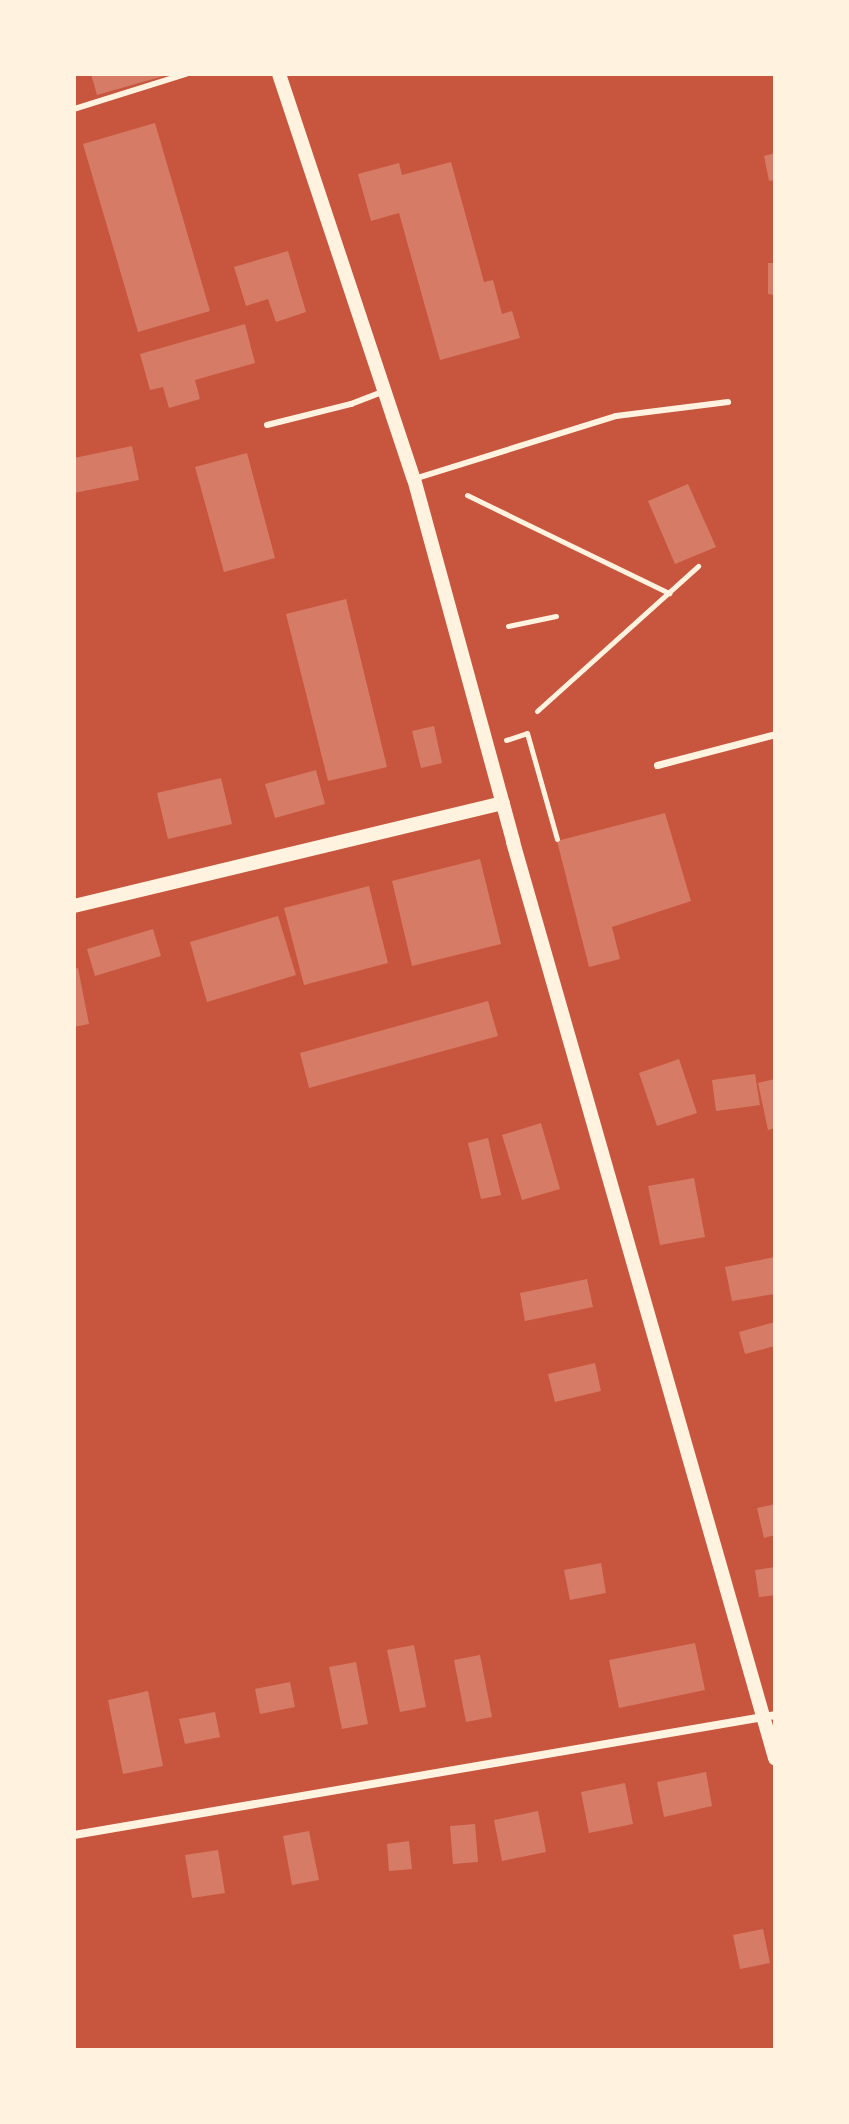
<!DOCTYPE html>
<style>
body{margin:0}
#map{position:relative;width:849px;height:2124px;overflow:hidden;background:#c8553d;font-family:"Fira Sans",sans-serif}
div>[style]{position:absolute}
.building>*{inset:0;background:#d67c66}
.path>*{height:5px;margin:-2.5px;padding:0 2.5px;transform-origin:2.5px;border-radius:2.5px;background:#fff3e0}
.service>*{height:6px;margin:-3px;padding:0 3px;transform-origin:3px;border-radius:3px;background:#fff3e0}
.pedestrian>*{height:7px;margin:-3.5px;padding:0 3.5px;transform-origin:3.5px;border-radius:3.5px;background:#fff3e0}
.minor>*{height:8px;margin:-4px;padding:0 4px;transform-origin:4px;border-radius:4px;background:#fff3e0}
.tertiary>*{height:14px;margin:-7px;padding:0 7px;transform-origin:7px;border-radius:7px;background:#fff3e0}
span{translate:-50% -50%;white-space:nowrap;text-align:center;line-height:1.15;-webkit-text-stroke:6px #fff3e0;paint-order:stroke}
.frame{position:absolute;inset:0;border:76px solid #fff3e0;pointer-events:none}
</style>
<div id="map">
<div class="building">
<div style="clip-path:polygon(91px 74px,167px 74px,167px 75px,97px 95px)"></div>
<div style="clip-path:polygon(155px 123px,210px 311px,138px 332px,83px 144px)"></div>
<div style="clip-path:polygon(775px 153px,775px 180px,769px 181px,764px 156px)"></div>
<div style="clip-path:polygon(451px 162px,484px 282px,493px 280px,502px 314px,512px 311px,520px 338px,440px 360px,399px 213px,371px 221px,358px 174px,399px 163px,402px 175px)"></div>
<div style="clip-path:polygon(288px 251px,306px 312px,276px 322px,268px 299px,246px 306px,234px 267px)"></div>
<div style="clip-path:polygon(768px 263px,775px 263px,775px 295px,768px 294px)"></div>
<div style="clip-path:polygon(245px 324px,255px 363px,195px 380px,200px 399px,169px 408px,163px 387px,150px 390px,140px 354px)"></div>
<div style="clip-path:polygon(132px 446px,139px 480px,74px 493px,74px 458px)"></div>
<div style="clip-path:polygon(247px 453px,275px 558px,224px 572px,195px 467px)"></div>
<div style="clip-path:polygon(688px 484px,716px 547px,675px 564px,648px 501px)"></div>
<div style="clip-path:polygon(346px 599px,387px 767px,328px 781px,286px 614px)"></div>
<div style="clip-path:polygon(434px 726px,442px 763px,421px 768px,412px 731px)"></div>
<div style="clip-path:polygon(316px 770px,325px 804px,275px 818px,265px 784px)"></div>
<div style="clip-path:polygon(221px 778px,232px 824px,168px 839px,157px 793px)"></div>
<div style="clip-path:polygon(665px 813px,691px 901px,612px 927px,620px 959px,589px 967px,557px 841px)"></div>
<div style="clip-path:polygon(480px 859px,501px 944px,412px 966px,392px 881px)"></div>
<div style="clip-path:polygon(369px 886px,388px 963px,304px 985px,284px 908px)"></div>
<div style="clip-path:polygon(278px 916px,296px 975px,207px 1002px,190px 942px)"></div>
<div style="clip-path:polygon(153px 929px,161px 956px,95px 976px,87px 949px)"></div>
<div style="clip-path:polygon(78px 968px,89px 1024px,74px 1027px,74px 969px)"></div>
<div style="clip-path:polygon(488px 1001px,498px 1036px,309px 1088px,300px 1053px)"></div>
<div style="clip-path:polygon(679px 1059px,697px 1113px,657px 1126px,639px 1073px)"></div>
<div style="clip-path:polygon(755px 1074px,760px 1105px,716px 1111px,712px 1080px)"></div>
<div style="clip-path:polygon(775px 1079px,775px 1128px,768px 1130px,758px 1083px)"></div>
<div style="clip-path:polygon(541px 1123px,560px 1189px,522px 1200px,502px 1135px)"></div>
<div style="clip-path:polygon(488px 1138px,501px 1195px,481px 1199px,468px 1143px)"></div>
<div style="clip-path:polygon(694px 1178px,705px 1237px,660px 1245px,648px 1186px)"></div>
<div style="clip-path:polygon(775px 1257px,775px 1294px,732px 1301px,725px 1267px)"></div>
<div style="clip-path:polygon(587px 1279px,593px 1307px,525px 1321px,520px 1293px)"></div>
<div style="clip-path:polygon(775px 1322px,775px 1346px,745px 1354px,739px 1332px)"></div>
<div style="clip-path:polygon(595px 1363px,601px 1391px,555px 1402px,548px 1374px)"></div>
<div style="clip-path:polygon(775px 1504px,775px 1535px,764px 1538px,757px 1508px)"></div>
<div style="clip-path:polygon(601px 1563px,606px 1593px,570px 1600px,564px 1570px)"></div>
<div style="clip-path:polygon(775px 1567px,775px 1595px,759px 1597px,755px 1570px)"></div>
<div style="clip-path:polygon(695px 1643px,705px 1690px,619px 1708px,609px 1660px)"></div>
<div style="clip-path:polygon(414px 1645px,426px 1707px,400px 1712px,387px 1650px)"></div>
<div style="clip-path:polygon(480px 1655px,492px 1717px,466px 1722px,454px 1660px)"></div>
<div style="clip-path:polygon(356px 1662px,368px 1724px,342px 1729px,329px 1667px)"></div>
<div style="clip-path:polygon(290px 1682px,295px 1707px,260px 1714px,255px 1689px)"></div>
<div style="clip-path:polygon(148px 1691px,163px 1766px,123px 1774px,108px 1700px)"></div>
<div style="clip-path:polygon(215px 1712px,220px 1737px,185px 1744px,179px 1719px)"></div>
<div style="clip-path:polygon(706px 1772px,712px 1806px,664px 1817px,657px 1782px)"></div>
<div style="clip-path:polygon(625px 1783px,633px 1824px,589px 1833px,581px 1792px)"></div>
<div style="clip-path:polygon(538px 1811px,546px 1852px,502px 1861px,494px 1820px)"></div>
<div style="clip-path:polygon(475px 1824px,478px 1862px,453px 1864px,450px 1826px)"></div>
<div style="clip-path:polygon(309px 1831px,319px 1880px,292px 1885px,283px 1836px)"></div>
<div style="clip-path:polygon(409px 1841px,412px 1869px,389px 1871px,387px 1844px)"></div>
<div style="clip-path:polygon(218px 1850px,225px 1893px,192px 1898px,185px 1855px)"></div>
<div style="clip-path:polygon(763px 1929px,770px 1963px,740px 1969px,733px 1935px)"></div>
</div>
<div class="path">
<div style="left:467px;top:495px;width:225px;rotate:25.9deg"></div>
<div style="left:508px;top:626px;width:49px;rotate:-11.8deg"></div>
<div style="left:537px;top:711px;width:217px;rotate:-42deg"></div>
<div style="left:506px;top:740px;width:22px;rotate:-18deg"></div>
<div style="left:527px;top:733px;width:110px;rotate:74.2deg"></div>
</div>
<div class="service">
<div style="left:74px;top:109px;width:117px;rotate:-17.4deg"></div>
<div style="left:267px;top:425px;width:87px;rotate:-14deg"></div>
<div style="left:351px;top:404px;width:34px;rotate:-21deg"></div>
<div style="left:414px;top:479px;width:212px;rotate:-17.3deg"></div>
<div style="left:616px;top:416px;width:113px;rotate:-7.1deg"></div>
</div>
<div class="pedestrian">
<div style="left:657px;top:765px;width:122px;rotate:-14.7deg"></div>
</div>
<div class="minor">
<div style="left:74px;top:1835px;width:711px;rotate:-9.71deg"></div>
</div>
<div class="tertiary">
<div style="left:279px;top:74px;width:427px;rotate:71.6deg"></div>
<div style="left:414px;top:479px;width:376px;rotate:74.7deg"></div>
<div style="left:513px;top:842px;width:953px;rotate:74.04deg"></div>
<div style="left:74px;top:906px;width:441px;rotate:-13.5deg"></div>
</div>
<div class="frame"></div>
</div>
